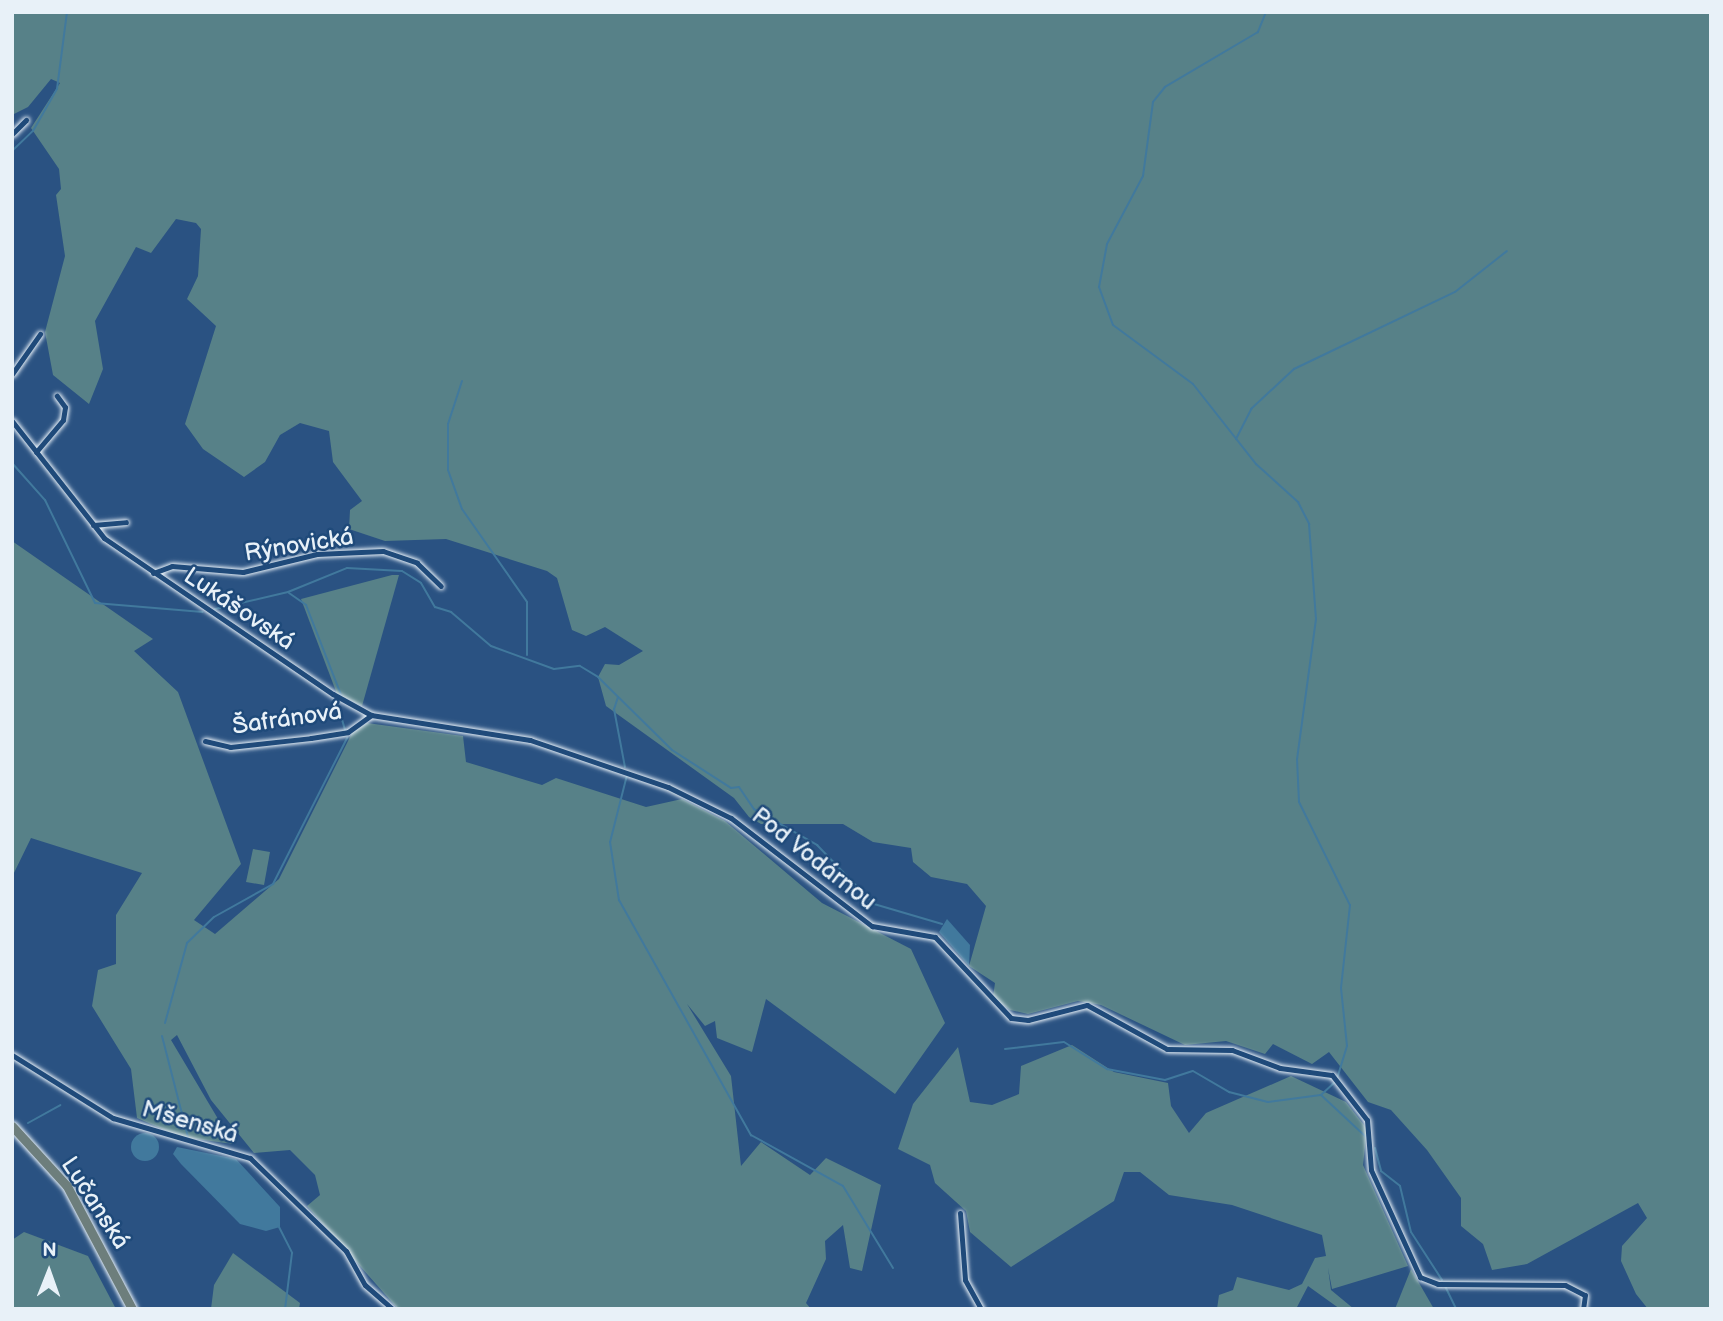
<!DOCTYPE html>
<meta charset="utf-8">
<style>
body{margin:0}
#map{position:relative;width:1723px;height:1321px;overflow:hidden;background:#2a5282;font-family:"Balsamiq Sans",sans-serif}
div>[style]{position:absolute}
.green>*{inset:0;background:#578188}
.water>*{inset:0;background:#41799d}
.round{border-radius:50%}
.stream>*{height:2px;margin:-1px;padding:0 1px;transform-origin:1px;border-radius:1px;background:#41799d}
.roads{filter:drop-shadow(0 0 2px #e8f1f8) drop-shadow(0 0 2px #e8f1f8)}
.street>*{height:5px;margin:-2.5px;padding:0 2.5px;transform-origin:2.5px;border-radius:2.5px;background:#1f4a7a}
.primary>*{height:9px;margin:-4.5px;padding:0 4.5px;transform-origin:4.5px;border-radius:4.5px;background:#6d7e7c}
span{translate:-50% -50%;white-space:nowrap;text-align:center;line-height:1.15;-webkit-text-stroke:5px #1f4a7a;paint-order:stroke}
.street-label{font-size:24px;color:#e8f1f8}
.frame{position:absolute;inset:0;border:14px solid #e8f1f8;pointer-events:none}
.north{position:absolute;left:14px;top:1237px;width:70px;height:70px;-webkit-text-stroke:5px #1f4a7a;paint-order:stroke;rotate:1deg;font-size:19px;font-weight:700;line-height:28px;text-align:center;color:#e8f1f8}
.north::after{content:'';display:block;margin:auto;width:24px;height:32px;background:#e8f1f8;clip-path:polygon(50% 0,100% 100%,50% 72%,0 100%)}
</style>
<div id="map">
<div class="green">
<div style="clip-path:polygon(12px 12px,1711px 12px,1711px 1309px,1648px 1309px,1636px 1294px,1621px 1261px,1622px 1246px,1647px 1218px,1638px 1203px,1527px 1264px,1492px 1270px,1483px 1244px,1461px 1226px,1461px 1198px,1427px 1150px,1391px 1110px,1368px 1102px,1329px 1052px,1312px 1064px,1273px 1044px,1265px 1054px,1226px 1041px,1185px 1045px,1101px 1005px,1078px 1001px,1028px 1014px,1010px 1010px,993px 997px,995px 983px,969px 966px,986px 906px,967px 884px,931px 877px,913px 862px,911px 848px,873px 842px,843px 824px,761px 824px,749px 817px,734px 798px,606px 706px,598px 677px,605px 664px,619px 665px,643px 651px,605px 627px,586px 636px,572px 630px,557px 578px,547px 571px,446px 539px,385px 541px,349px 529px,350px 510px,362px 501px,333px 462px,329px 431px,300px 423px,280px 435px,265px 462px,244px 477px,203px 449px,185px 424px,216px 326px,187px 299px,198px 276px,201px 229px,196px 223px,176px 219px,151px 253px,136px 247px,95px 321px,103px 369px,89px 404px,53px 375px,45px 332px,65px 256px,56px 195px,61px 189px,59px 169px,31px 128px,60px 83px,51px 79px,28px 107px,12px 115px)"></div>
<div style="clip-path:polygon(12px 541px,153px 639px,134px 651px,178px 692px,241px 864px,194px 920px,215px 934px,279px 879px,352px 733px,367px 723px,463px 736px,466px 762px,542px 785px,556px 778px,646px 807px,682px 799px,725px 821px,822px 903px,911px 949px,945px 1023px,895px 1094px,766px 999px,752px 1052px,717px 1038px,715px 1021px,705px 1026px,687px 1004px,731px 1076px,741px 1166px,761px 1142px,810px 1175px,826px 1158px,881px 1185px,862px 1271px,850px 1268px,843px 1225px,825px 1241px,826px 1259px,806px 1303px,811px 1309px,398px 1309px,307px 1206px,320px 1195px,315px 1175px,290px 1150px,254px 1153px,211px 1100px,177px 1035px,171px 1040px,233px 1144px,181px 1137px,137px 1118px,131px 1069px,92px 1006px,98px 970px,116px 964px,116px 915px,142px 873px,31px 838px,12px 877px)"></div>
<div style="clip-path:polygon(392px 575px,399px 575px,362px 706px,337px 694px,301px 599px)"></div>
<div style="clip-path:polygon(253px 849px,270px 852px,264px 885px,246px 882px)"></div>
<div style="clip-path:polygon(1072px 1045px,1114px 1072px,1168px 1083px,1171px 1106px,1189px 1133px,1206px 1113px,1291px 1076px,1346px 1102px,1367px 1129px,1363px 1165px,1408px 1266px,1332px 1289px,1328px 1268px,1331px 1290px,1354px 1309px,1340px 1309px,1308px 1286px,1296px 1309px,1217px 1309px,1219px 1295px,1233px 1290px,1237px 1277px,1289px 1290px,1302px 1284px,1315px 1258px,1326px 1256px,1322px 1235px,1232px 1205px,1169px 1195px,1140px 1172px,1124px 1172px,1114px 1201px,1011px 1267px,970px 1232px,966px 1211px,935px 1183px,930px 1165px,898px 1149px,913px 1104px,958px 1047px,970px 1102px,992px 1105px,1019px 1094px,1021px 1066px)"></div>
<div style="clip-path:polygon(24px 1232px,88px 1256px,116px 1309px,12px 1309px,12px 1240px)"></div>
<div style="clip-path:polygon(233px 1253px,300px 1303px,299px 1309px,211px 1309px,214px 1285px)"></div>
<div style="clip-path:polygon(1411px 1269px,1434px 1309px,1395px 1309px)"></div>
</div>
<div class="water">
<div style="clip-path:polygon(947px 919px,970px 945px,969px 966px,939px 932px)"></div>
<div class="round" style="left:131px;top:1133px;width:28px;height:28px"></div>
<div style="clip-path:polygon(177px 1147px,236px 1159px,280px 1207px,280px 1227px,266px 1231px,240px 1224px,181px 1164px,173px 1154px)"></div>
</div>
<div class="stream">
<div style="left:1266px;top:12px;width:22px;rotate:112deg"></div>
<div style="left:1258px;top:32px;width:108px;rotate:149.4deg"></div>
<div style="left:1165px;top:87px;width:19px;rotate:129deg"></div>
<div style="left:1153px;top:102px;width:75px;rotate:97.7deg"></div>
<div style="left:1143px;top:176px;width:77px;rotate:117.9deg"></div>
<div style="left:1107px;top:244px;width:44px;rotate:100.5deg"></div>
<div style="left:1099px;top:287px;width:40px;rotate:69.8deg"></div>
<div style="left:1113px;top:325px;width:99px;rotate:36.4deg"></div>
<div style="left:1193px;top:384px;width:102px;rotate:51.8deg"></div>
<div style="left:1256px;top:464px;width:57px;rotate:42.1deg"></div>
<div style="left:1298px;top:502px;width:25px;rotate:63deg"></div>
<div style="left:1309px;top:524px;width:95px;rotate:85.8deg"></div>
<div style="left:1316px;top:619px;width:141px;rotate:97.7deg"></div>
<div style="left:1297px;top:759px;width:43px;rotate:87.3deg"></div>
<div style="left:1299px;top:802px;width:115px;rotate:63.7deg"></div>
<div style="left:1350px;top:905px;width:83px;rotate:96.2deg"></div>
<div style="left:1341px;top:988px;width:58px;rotate:84.1deg"></div>
<div style="left:1347px;top:1046px;width:34px;rotate:107deg"></div>
<div style="left:12px;top:151px;width:29px;rotate:-44deg"></div>
<div style="left:33px;top:131px;width:48px;rotate:-60.3deg"></div>
<div style="left:57px;top:89px;width:78px;rotate:-82.6deg"></div>
<div style="left:12px;top:283px;width:2px;rotate:90deg"></div>
<div style="left:462px;top:381px;width:45px;rotate:108deg"></div>
<div style="left:448px;top:424px;width:46px;rotate:90deg"></div>
<div style="left:448px;top:470px;width:41px;rotate:70.3deg"></div>
<div style="left:462px;top:509px;width:113px;rotate:55deg"></div>
<div style="left:527px;top:602px;width:53px;rotate:90deg"></div>
<div style="left:1236px;top:439px;width:34px;rotate:-63deg"></div>
<div style="left:1251px;top:409px;width:59px;rotate:-42.9deg"></div>
<div style="left:1294px;top:369px;width:178px;rotate:-25.6deg"></div>
<div style="left:1455px;top:292px;width:66px;rotate:-38.3deg"></div>
<div style="left:12px;top:463px;width:50px;rotate:48.3deg"></div>
<div style="left:45px;top:500px;width:114px;rotate:64.1deg"></div>
<div style="left:95px;top:603px;width:108px;rotate:4.8deg"></div>
<div style="left:289px;top:593px;width:21px;rotate:35deg"></div>
<div style="left:306px;top:605px;width:97px;rotate:68.7deg"></div>
<div style="left:215px;top:609px;width:75px;rotate:-13.1deg"></div>
<div style="left:288px;top:592px;width:64px;rotate:-22.1deg"></div>
<div style="left:347px;top:568px;width:55px;rotate:3.1deg"></div>
<div style="left:402px;top:571px;width:22px;rotate:32deg"></div>
<div style="left:421px;top:583px;width:28px;rotate:60deg"></div>
<div style="left:435px;top:607px;width:17px;rotate:17deg"></div>
<div style="left:451px;top:612px;width:52px;rotate:40.4deg"></div>
<div style="left:491px;top:646px;width:67px;rotate:20.1deg"></div>
<div style="left:554px;top:669px;width:26px;rotate:-7deg"></div>
<div style="left:580px;top:666px;width:21px;rotate:31deg"></div>
<div style="left:598px;top:677px;width:104px;rotate:44.6deg"></div>
<div style="left:672px;top:750px;width:70px;rotate:32.8deg"></div>
<div style="left:731px;top:788px;width:8px;rotate:-7deg"></div>
<div style="left:739px;top:787px;width:27px;rotate:56deg"></div>
<div style="left:754px;top:809px;width:73px;rotate:29.7deg"></div>
<div style="left:817px;top:845px;width:82px;rotate:46deg"></div>
<div style="left:874px;top:904px;width:71px;rotate:16.4deg"></div>
<div style="left:618px;top:697px;width:13px;rotate:108deg"></div>
<div style="left:614px;top:709px;width:59px;rotate:79.3deg"></div>
<div style="left:337px;top:702px;width:29px;rotate:74deg"></div>
<div style="left:627px;top:775px;width:69px;rotate:104.2deg"></div>
<div style="left:610px;top:842px;width:59px;rotate:81.2deg"></div>
<div style="left:619px;top:900px;width:270px;rotate:60.7deg"></div>
<div style="left:751px;top:1135px;width:105px;rotate:29deg"></div>
<div style="left:843px;top:1186px;width:96px;rotate:58.6deg"></div>
<div style="left:165px;top:1023px;width:83px;rotate:-74.6deg"></div>
<div style="left:187px;top:943px;width:37px;rotate:-44deg"></div>
<div style="left:214px;top:917px;width:68px;rotate:-29.2deg"></div>
<div style="left:273px;top:884px;width:164px;rotate:-63.1deg"></div>
<div style="left:162px;top:1036px;width:104px;rotate:75.6deg"></div>
<div style="left:1005px;top:1049px;width:59px;rotate:-6.8deg"></div>
<div style="left:1064px;top:1042px;width:51px;rotate:32.1deg"></div>
<div style="left:1107px;top:1069px;width:59px;rotate:10.7deg"></div>
<div style="left:1165px;top:1080px;width:29px;rotate:-18deg"></div>
<div style="left:1193px;top:1071px;width:42px;rotate:30.3deg"></div>
<div style="left:1229px;top:1092px;width:40px;rotate:14.4deg"></div>
<div style="left:1268px;top:1102px;width:53px;rotate:-7.5deg"></div>
<div style="left:1321px;top:1095px;width:62px;rotate:43deg"></div>
<div style="left:1321px;top:1095px;width:18px;rotate:-43deg"></div>
<div style="left:28px;top:1123px;width:37px;rotate:-29deg"></div>
<div style="left:1375px;top:1148px;width:24px;rotate:75deg"></div>
<div style="left:1381px;top:1171px;width:24px;rotate:38deg"></div>
<div style="left:1400px;top:1186px;width:47px;rotate:76.6deg"></div>
<div style="left:1411px;top:1232px;width:57px;rotate:57.1deg"></div>
<div style="left:279px;top:1227px;width:29px;rotate:63deg"></div>
<div style="left:292px;top:1253px;width:56px;rotate:97.1deg"></div>
<div style="left:1445px;top:1286px;width:25px;rotate:64deg"></div>
</div>
<div class="roads">
<div class="street">
<div style="left:12px;top:134px;width:20px;rotate:-45deg"></div>
<div style="left:12px;top:374px;width:49px;rotate:-55deg"></div>
<div style="left:12px;top:421px;width:149px;rotate:51.8deg"></div>
<div style="left:104px;top:538px;width:277px;rotate:34.3deg"></div>
<div style="left:333px;top:694px;width:43px;rotate:28.9deg"></div>
<div style="left:371px;top:715px;width:161px;rotate:8.9deg"></div>
<div style="left:530px;top:740px;width:146px;rotate:18.8deg"></div>
<div style="left:668px;top:787px;width:70px;rotate:26.2deg"></div>
<div style="left:731px;top:818px;width:178px;rotate:37.5deg"></div>
<div style="left:872px;top:926px;width:64px;rotate:9.9deg"></div>
<div style="left:935px;top:937px;width:111px;rotate:46.8deg"></div>
<div style="left:1011px;top:1018px;width:17px;rotate:7deg"></div>
<div style="left:1028px;top:1020px;width:61px;rotate:-14.3deg"></div>
<div style="left:1087px;top:1005px;width:91px;rotate:28.8deg"></div>
<div style="left:1167px;top:1049px;width:65px;rotate:0.9deg"></div>
<div style="left:1232px;top:1050px;width:51px;rotate:20.6deg"></div>
<div style="left:1280px;top:1068px;width:52px;rotate:7.7deg"></div>
<div style="left:1332px;top:1075px;width:57px;rotate:52.1deg"></div>
<div style="left:1367px;top:1120px;width:50px;rotate:85.4deg"></div>
<div style="left:1371px;top:1170px;width:118px;rotate:65.4deg"></div>
<div style="left:1420px;top:1277px;width:19px;rotate:21deg"></div>
<div style="left:1438px;top:1284px;width:127px;rotate:0.5deg"></div>
<div style="left:1565px;top:1285px;width:22px;rotate:27deg"></div>
<div style="left:1585px;top:1295px;width:14px;rotate:98deg"></div>
<div style="left:36px;top:452px;width:42px;rotate:-49.8deg"></div>
<div style="left:63px;top:420px;width:13px;rotate:-81deg"></div>
<div style="left:65px;top:407px;width:14px;rotate:-126deg"></div>
<div style="left:93px;top:525px;width:33px;rotate:-5deg"></div>
<div style="left:153px;top:573px;width:20px;rotate:-20deg"></div>
<div style="left:172px;top:566px;width:71px;rotate:4.8deg"></div>
<div style="left:243px;top:572px;width:76px;rotate:-13.7deg"></div>
<div style="left:317px;top:554px;width:66px;rotate:-2.6deg"></div>
<div style="left:383px;top:551px;width:36px;rotate:19deg"></div>
<div style="left:417px;top:563px;width:33px;rotate:44deg"></div>
<div style="left:205px;top:741px;width:26px;rotate:13deg"></div>
<div style="left:230px;top:747px;width:81px;rotate:-6.3deg"></div>
<div style="left:311px;top:738px;width:37px;rotate:-9deg"></div>
<div style="left:348px;top:732px;width:29px;rotate:-36deg"></div>
<div style="left:12px;top:1055px;width:119px;rotate:32deg"></div>
<div style="left:113px;top:1118px;width:143px;rotate:16.3deg"></div>
<div style="left:250px;top:1158px;width:134px;rotate:44.1deg"></div>
<div style="left:346px;top:1251px;width:39px;rotate:61deg"></div>
<div style="left:365px;top:1285px;width:37px;rotate:41deg"></div>
<div style="left:960px;top:1213px;width:67px;rotate:85.7deg"></div>
<div style="left:965px;top:1280px;width:33px;rotate:61deg"></div>
</div>
<div class="primary">
<div style="left:12px;top:1126px;width:81px;rotate:47.5deg"></div>
<div style="left:67px;top:1186px;width:139px;rotate:62.1deg"></div>
</div>
</div>
<div class="street-label">
<span style="left:299px;top:545px;rotate:-9deg">Rýnovická</span>
<span style="left:239px;top:609px;rotate:34deg">Lukášovská</span>
<span style="left:287px;top:719px;rotate:-8deg">Šafránová</span>
<span style="left:814px;top:859px;rotate:38deg">Pod Vodárnou</span>
<span style="left:190px;top:1122px;rotate:16deg">Mšenská</span>
<span style="left:95px;top:1203px;rotate:57deg">Lučanská</span>
</div>
<div class="frame"></div>
<div class="north">N</div>
</div>
